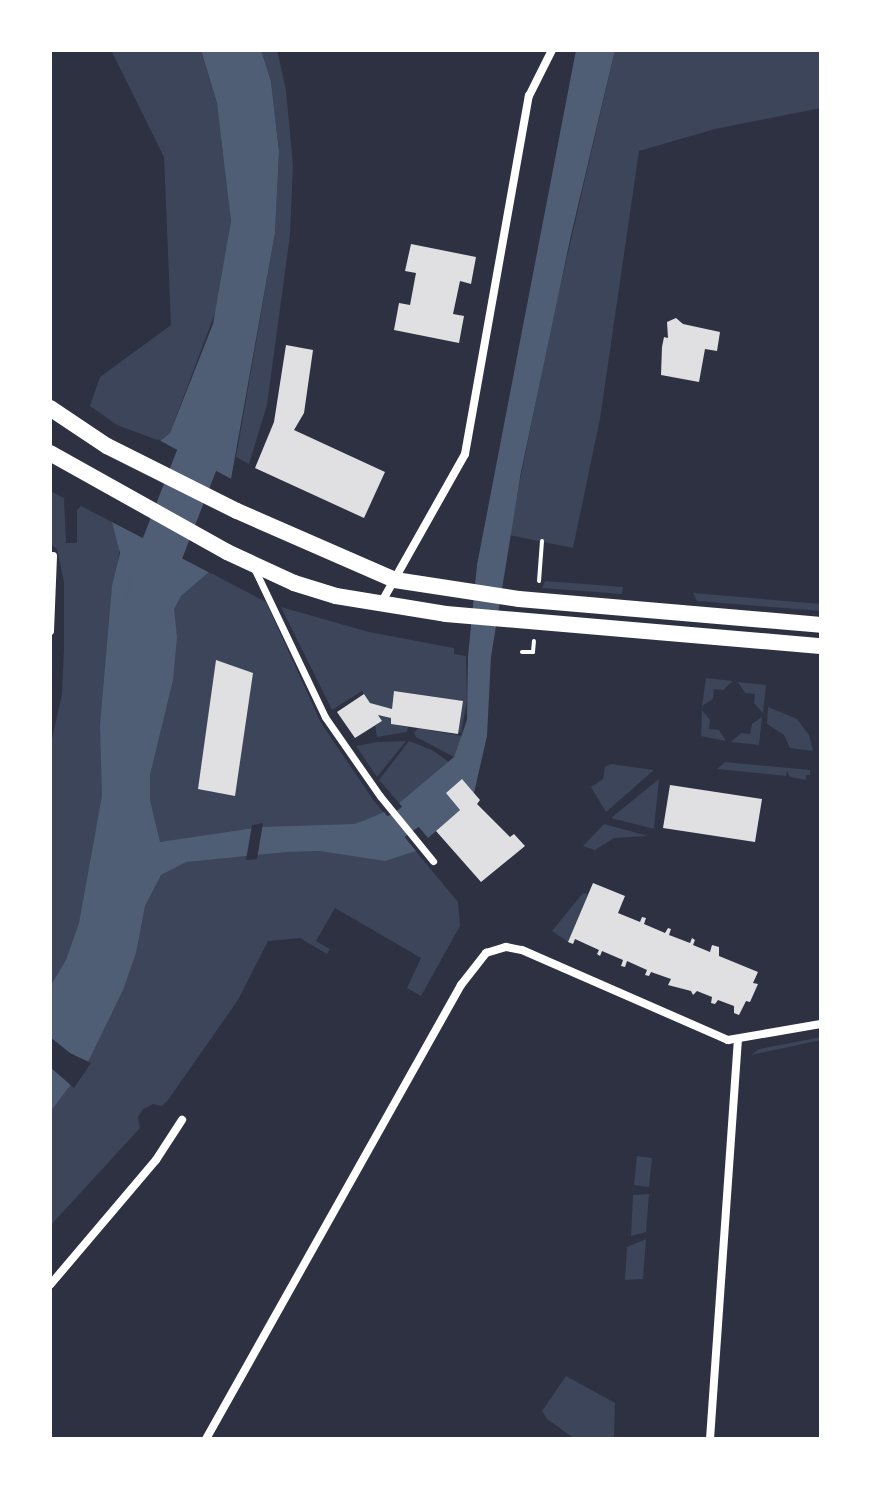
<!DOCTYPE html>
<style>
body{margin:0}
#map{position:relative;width:871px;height:1489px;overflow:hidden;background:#2d3142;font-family:"Space Grotesk",sans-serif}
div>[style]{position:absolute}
.green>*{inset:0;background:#3c4559}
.water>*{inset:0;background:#4f5d75}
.pier>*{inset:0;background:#2d3142}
.canal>*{height:26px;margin:-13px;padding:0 13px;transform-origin:13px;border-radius:13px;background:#4f5d75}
.river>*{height:44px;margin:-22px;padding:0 22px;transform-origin:22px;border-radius:22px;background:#4f5d75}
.building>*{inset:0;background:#e0e0e3}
.path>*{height:4px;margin:-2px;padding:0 2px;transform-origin:2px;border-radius:2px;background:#fff}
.pedestrian>*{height:7px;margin:-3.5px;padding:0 3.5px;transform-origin:3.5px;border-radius:3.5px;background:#fff}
.minor>*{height:8px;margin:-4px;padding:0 4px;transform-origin:4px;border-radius:4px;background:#fff}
.secondary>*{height:16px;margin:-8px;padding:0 8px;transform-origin:8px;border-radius:8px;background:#fff}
span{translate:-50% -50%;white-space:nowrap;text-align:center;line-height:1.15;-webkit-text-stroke:6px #fff;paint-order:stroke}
.frame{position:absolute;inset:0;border:52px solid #fff;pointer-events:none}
</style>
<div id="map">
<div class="green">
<div style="clip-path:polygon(111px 50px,201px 50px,217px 103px,228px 182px,231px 221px,218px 305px,170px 433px,160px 441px,117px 425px,90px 406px,100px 377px,171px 325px,164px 157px)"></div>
<div style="clip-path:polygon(261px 50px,277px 50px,286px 90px,293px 165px,290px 235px,267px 405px,249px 464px,236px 457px,275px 233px,279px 152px,271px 81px)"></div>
<div style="clip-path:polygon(615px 50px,821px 50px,821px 108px,715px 129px,639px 151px,600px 419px,573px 548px,509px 535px,550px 330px)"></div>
<div style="clip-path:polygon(50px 491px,64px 498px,66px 543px,77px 543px,77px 510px,81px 506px,112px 522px,120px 542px,118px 564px,189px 588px,209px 572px,266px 602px,321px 723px,374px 801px,458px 902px,460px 926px,421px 996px,407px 988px,421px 958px,335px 908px,316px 941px,330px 949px,327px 954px,300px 938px,268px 941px,238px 1000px,168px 1100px,162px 1106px,153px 1104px,143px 1109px,138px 1117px,140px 1128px,50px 1226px,50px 748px,62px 694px,64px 647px,64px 583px,57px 549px,50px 544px)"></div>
<div style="clip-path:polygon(545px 581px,623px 587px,622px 594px,542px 588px)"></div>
<div style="clip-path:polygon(693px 593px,821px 604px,821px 611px,697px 601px)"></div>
<div style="clip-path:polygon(281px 607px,369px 632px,454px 648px,454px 654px,466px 656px,467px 701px,461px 733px,458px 732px,462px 701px,395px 691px,392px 709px,370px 703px,362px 691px,332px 710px)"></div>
<div style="clip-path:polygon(706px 678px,733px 681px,723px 690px,714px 689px,713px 699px,702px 706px)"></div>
<div style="clip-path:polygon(738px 682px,766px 685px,763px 713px,754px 703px,755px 694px,745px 693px)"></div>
<div style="clip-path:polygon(768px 707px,797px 719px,809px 735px,813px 751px,790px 748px,784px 735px,767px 724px)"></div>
<div style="clip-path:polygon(702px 710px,710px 720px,709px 729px,719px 730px,726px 741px,701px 736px)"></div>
<div style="clip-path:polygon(378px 715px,391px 718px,391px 724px,408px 727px,407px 732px,377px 737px,375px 726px,382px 721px)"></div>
<div style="clip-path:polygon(762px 717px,759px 745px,731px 742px,741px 733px,750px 734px,752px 724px)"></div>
<div style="clip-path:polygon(418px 728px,462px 736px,454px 757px,416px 737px,414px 733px)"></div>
<div style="clip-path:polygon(406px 741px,377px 777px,356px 746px,377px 742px)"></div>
<div style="clip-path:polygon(409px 741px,432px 750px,449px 762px,399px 803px,379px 780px)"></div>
<div style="clip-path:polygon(725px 762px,810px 770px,810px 775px,806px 775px,806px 780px,790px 777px,787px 771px,786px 776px,717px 769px)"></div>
<div style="clip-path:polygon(611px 764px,654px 770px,606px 812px,591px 787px,603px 779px,605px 767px)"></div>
<div style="clip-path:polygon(659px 779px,654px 829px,611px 818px)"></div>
<div style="clip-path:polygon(604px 824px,648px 836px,614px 838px,595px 850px,583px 846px)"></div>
<div style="clip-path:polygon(583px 893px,588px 894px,568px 942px,552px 931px)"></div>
<div style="clip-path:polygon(821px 1037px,821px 1040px,751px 1055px,759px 1049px)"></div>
<div style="clip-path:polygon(637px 1156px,652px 1158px,649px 1187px,634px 1185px)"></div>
<div style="clip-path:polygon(649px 1194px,646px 1232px,631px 1236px,633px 1195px)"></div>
<div style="clip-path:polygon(646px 1239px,643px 1279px,625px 1280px,627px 1247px)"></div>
<div style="clip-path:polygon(566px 1376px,615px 1403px,614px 1439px,575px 1439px,547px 1419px,542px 1411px)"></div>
</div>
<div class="water">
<div style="clip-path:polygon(201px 50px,261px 50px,271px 81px,279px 152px,275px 233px,231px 479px,160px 441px,170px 433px,213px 324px,231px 221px,217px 103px)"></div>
<div style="clip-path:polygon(576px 50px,615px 50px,571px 235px,521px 472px,491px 657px,487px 736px,474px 793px,462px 780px,446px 793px,460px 810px,428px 838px,399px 803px,454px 757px,467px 720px,468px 656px,477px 565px)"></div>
<div style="clip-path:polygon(112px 522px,209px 572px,181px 596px,174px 609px,177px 637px,173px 680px,150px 775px,150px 800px,160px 842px,261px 827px,356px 824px,384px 812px,416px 851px,385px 861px,320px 851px,286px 852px,186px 862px,161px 875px,145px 906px,136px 953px,123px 990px,88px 1062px,50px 1112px,50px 987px,66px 960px,79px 923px,102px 796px,100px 725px,112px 586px,120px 553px)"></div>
</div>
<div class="pier">
<div style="clip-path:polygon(157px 439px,231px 479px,235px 481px,229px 482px,158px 444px)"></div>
<div style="clip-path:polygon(114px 519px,211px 568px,212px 574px,109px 520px)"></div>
<div style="clip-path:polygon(263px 823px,257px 859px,246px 860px,252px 825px)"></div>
<div style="clip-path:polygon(50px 1037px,70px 1053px,91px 1063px,74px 1088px,50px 1067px)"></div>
</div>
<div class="canal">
<div style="left:362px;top:835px;width:35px;rotate:-13deg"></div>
<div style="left:396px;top:827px;width:54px;rotate:-35.2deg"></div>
</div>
<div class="river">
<div style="left:149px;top:607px;width:29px;rotate:-86deg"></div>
<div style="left:151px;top:578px;width:186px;rotate:-68.8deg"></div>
</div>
<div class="building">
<div style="clip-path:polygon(411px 244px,476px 257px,471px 284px,460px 281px,453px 314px,464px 316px,459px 343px,394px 330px,399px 303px,410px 305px,416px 273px,405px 271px)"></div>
<div style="clip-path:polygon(676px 318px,683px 324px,720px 332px,717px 351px,705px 349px,699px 382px,661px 375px,662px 347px,664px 337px,668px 338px,667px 322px)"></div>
<div style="clip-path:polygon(286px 345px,313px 350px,304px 413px,294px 430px,385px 472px,364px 518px,255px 468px,274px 422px)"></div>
<div style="clip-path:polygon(216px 660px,253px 673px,235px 796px,198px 789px)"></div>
<div style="clip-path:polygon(394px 691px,463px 701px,458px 734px,391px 724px,391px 718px,378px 715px,382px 721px,355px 738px,337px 712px,364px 694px,370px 703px,392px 709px)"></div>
<div style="clip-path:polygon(462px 779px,480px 800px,477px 804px,510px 837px,514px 834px,525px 846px,481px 882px,436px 831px,460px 810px,446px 793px)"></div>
<div style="clip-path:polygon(670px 785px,762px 799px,755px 842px,663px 828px)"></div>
<div style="clip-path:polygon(593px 883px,625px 896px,618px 913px,640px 922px,642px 917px,646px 918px,644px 924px,665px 933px,668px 928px,671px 929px,669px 935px,690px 943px,692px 938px,695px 940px,693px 945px,710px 952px,712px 945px,719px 947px,719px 956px,758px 972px,753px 983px,758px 984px,750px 1002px,746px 1001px,739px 1015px,734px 1013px,734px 1006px,718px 1000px,715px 1004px,711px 1003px,712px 997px,697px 991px,693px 995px,691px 991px,668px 985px,671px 979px,651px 972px,649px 976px,645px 975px,647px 970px,627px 961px,625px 967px,621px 966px,623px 960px,602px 951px,600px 956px,597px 954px,599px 950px,575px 939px,573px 944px,568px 942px)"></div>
</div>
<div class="path">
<div style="left:539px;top:581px;width:40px;rotate:-85.7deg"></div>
<div style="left:522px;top:652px;width:11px"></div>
<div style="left:533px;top:652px;width:11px;rotate:-85deg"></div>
</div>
<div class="pedestrian">
<div style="left:254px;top:568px;width:165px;rotate:64.5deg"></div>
<div style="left:325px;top:717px;width:96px;rotate:55.2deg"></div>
<div style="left:380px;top:796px;width:84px;rotate:50.8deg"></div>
</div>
<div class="minor">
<div style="left:380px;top:605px;width:173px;rotate:-60.6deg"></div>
<div style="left:465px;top:454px;width:364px;rotate:-79.9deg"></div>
<div style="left:529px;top:96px;width:51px;rotate:-63.4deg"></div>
<div style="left:50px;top:631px;width:75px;rotate:-87.7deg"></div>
<div style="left:50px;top:1285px;width:164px;rotate:-49.7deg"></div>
<div style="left:156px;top:1160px;width:48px;rotate:-57deg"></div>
<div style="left:206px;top:1439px;width:521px;rotate:-60.68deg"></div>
<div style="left:461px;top:985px;width:41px;rotate:-52deg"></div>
<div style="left:486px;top:953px;width:21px;rotate:-17deg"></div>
<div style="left:506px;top:947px;width:16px;rotate:11deg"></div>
<div style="left:522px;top:950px;width:225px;rotate:23.6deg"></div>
<div style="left:728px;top:1040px;width:94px;rotate:-9.8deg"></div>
<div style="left:710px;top:1439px;width:400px;rotate:-86deg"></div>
</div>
<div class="secondary">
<div style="left:50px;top:408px;width:69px;rotate:33.7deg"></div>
<div style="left:107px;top:446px;width:145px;rotate:26.6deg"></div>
<div style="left:237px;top:511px;width:172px;rotate:23.6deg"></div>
<div style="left:395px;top:580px;width:125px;rotate:8.7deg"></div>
<div style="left:519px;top:599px;width:303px;rotate:4.9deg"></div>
<div style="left:50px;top:453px;width:203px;rotate:29.2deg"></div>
<div style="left:227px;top:552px;width:74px;rotate:24.8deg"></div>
<div style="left:294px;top:583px;width:44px;rotate:17.2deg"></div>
<div style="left:336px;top:596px;width:111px;rotate:9.3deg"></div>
<div style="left:446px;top:614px;width:376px;rotate:4.9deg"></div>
</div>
<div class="frame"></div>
</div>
